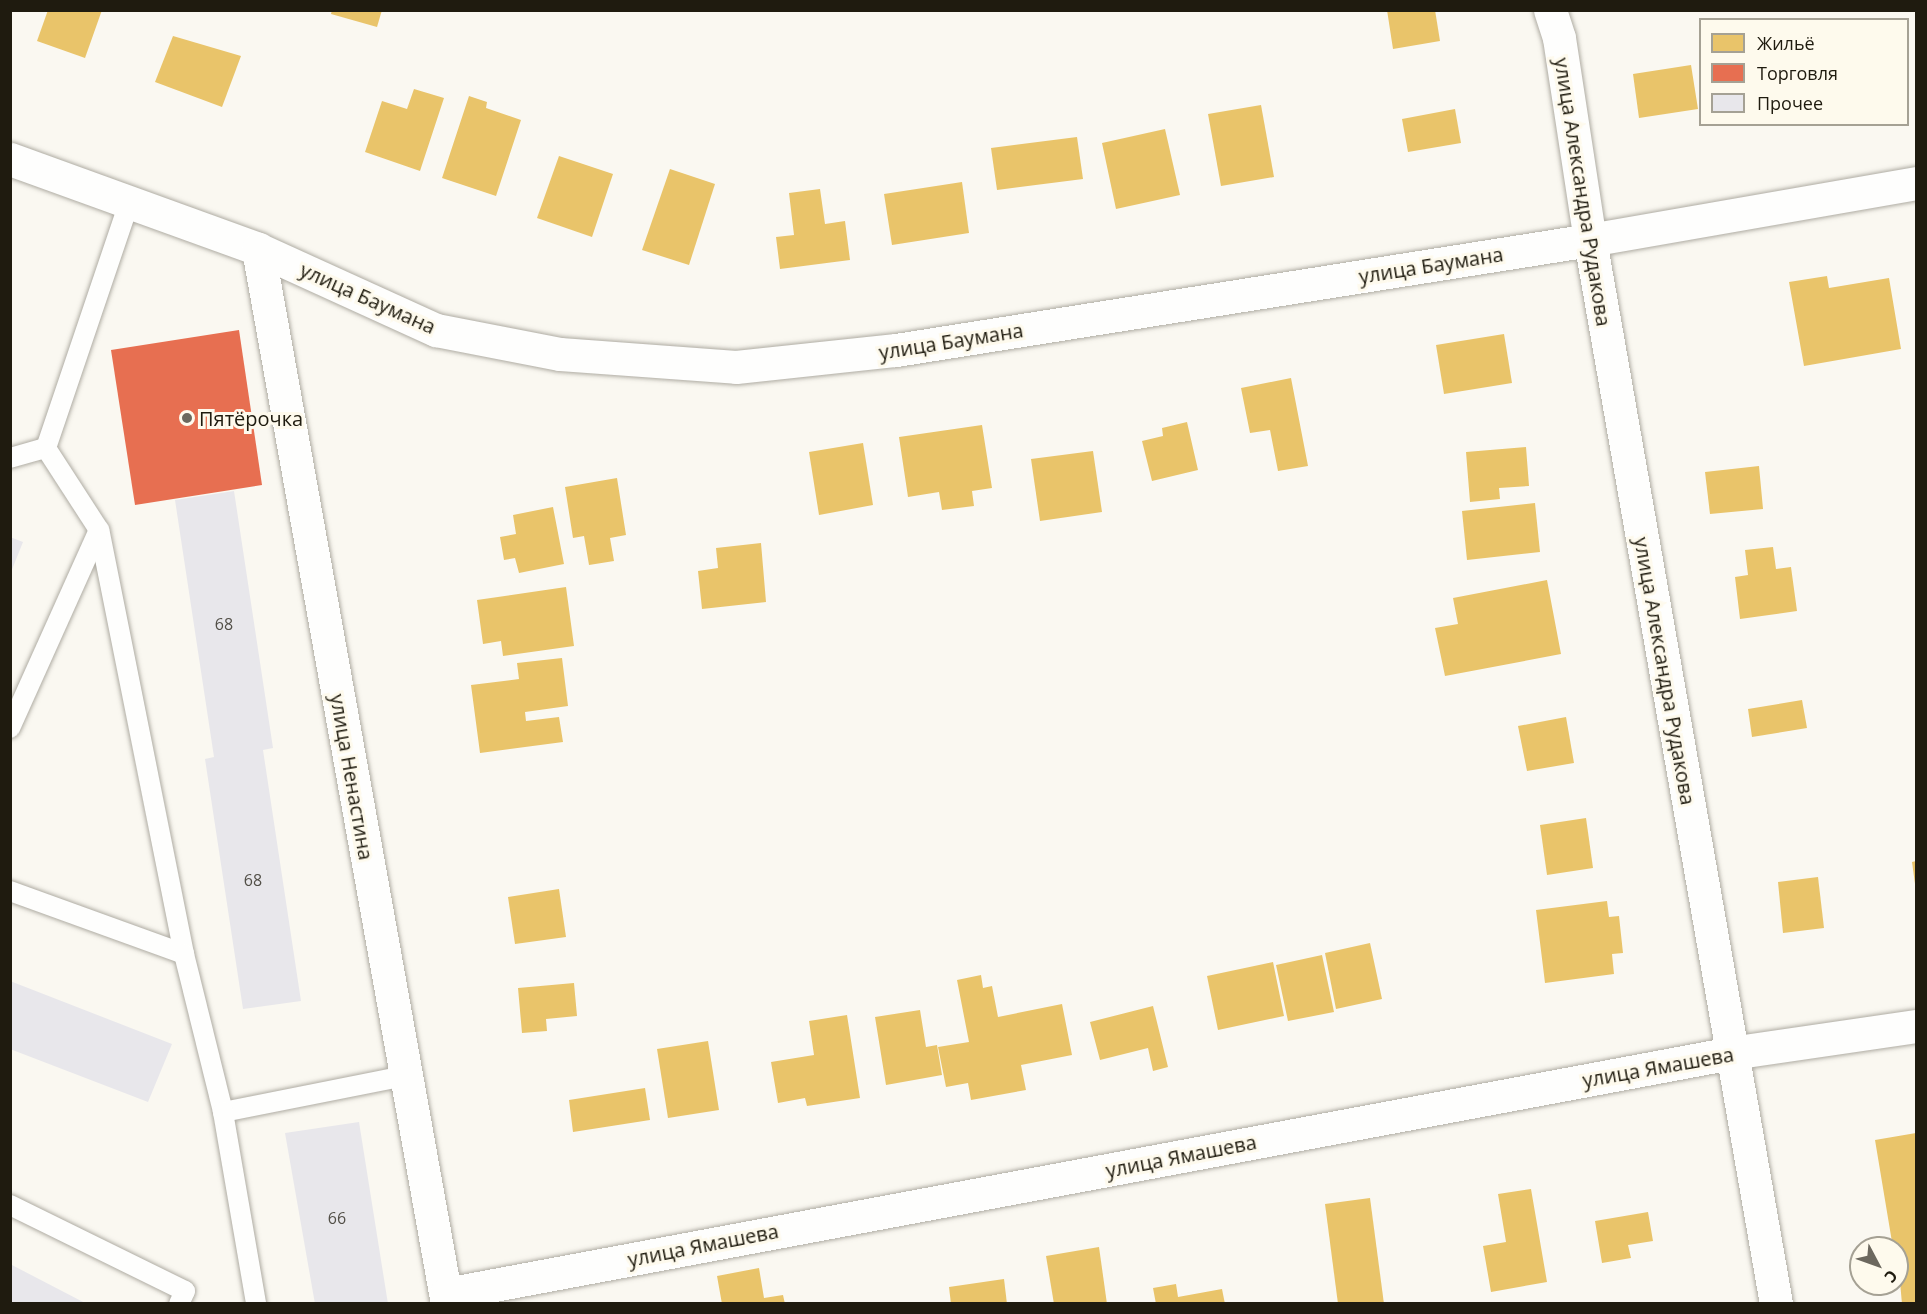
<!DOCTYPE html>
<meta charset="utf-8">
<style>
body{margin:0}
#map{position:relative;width:1927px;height:1314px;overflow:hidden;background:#faf8f1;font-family:"Open Sans",sans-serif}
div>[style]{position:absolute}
.homes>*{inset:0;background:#e9c46a}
.shops>*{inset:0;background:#e76f51}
.building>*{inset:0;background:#e8e7eb}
.roads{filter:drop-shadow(0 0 2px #afaca3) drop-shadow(0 0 2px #afaca3)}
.lane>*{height:20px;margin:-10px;padding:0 10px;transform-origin:10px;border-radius:10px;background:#fefefd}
.street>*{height:33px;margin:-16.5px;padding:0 16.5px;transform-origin:16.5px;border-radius:16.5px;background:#fefefd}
.dots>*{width:16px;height:16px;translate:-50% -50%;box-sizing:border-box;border:3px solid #fefaed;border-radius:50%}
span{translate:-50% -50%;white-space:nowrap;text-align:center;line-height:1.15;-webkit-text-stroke:6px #fefaed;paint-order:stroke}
.number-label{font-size:16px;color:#524f47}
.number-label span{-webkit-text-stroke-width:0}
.street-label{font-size:20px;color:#1f1b0f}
.poi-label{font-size:20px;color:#1f1b0f}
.left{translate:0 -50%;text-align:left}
.frame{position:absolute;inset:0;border:12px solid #1f1b0f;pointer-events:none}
.legend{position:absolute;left:1699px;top:18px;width:210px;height:108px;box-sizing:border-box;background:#fefaed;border:2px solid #a5a194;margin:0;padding:8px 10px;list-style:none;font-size:18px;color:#1f1b0f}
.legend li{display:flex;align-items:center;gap:12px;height:30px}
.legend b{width:30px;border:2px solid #a5a194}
.north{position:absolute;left:1849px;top:1236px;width:60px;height:60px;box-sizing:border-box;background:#fefaed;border:2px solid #a5a194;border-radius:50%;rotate:131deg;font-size:16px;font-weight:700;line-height:24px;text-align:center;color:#1f1b0f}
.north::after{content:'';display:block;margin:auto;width:21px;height:27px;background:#6c685e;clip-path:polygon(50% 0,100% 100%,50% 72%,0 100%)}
</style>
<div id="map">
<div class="homes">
<div style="clip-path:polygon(48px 10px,102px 10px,85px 58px,37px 41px)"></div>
<div style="clip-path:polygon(332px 10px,382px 10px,377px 27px,331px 14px)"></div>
<div style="clip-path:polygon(1387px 10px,1435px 10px,1440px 41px,1393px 49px)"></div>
<div style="clip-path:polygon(173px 36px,241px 56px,222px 107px,155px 82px)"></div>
<div style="clip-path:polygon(1691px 65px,1698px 109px,1639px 118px,1633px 74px)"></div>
<div style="clip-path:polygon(414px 89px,444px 98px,420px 171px,365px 152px,382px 101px,407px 109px)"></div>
<div style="clip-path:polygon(469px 96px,487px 102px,486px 108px,521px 120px,496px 196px,442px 178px)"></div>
<div style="clip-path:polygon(1261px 105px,1274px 177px,1221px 186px,1208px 114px)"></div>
<div style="clip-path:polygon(1455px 109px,1461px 143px,1408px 152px,1402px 119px)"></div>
<div style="clip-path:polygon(1165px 129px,1180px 195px,1116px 209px,1102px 143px)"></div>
<div style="clip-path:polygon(1077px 137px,1083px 179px,997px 190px,991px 148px)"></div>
<div style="clip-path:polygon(559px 156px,613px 174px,592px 237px,537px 218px)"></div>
<div style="clip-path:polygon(670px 169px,715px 184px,689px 265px,642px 250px)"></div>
<div style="clip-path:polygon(962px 182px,969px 233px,892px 245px,884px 194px)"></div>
<div style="clip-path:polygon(820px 189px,825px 224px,845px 221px,850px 260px,780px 269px,776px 237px,794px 235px,789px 193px)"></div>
<div style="clip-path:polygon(1827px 276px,1829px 288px,1889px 278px,1901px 349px,1804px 366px,1789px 282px)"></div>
<div style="clip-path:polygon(1504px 334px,1512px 383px,1444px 394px,1436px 345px)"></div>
<div style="clip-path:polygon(1291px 378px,1308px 466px,1278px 471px,1270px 430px,1250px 433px,1241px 388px)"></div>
<div style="clip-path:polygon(1187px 422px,1198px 470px,1152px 481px,1142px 441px,1163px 436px,1162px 428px)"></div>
<div style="clip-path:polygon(982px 425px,992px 488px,972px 491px,974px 506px,942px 510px,939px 492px,908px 497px,899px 437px)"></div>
<div style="clip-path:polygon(863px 443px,873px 505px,819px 515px,809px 452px)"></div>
<div style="clip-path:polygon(1526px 447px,1529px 486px,1499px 488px,1500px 499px,1470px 502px,1466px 452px)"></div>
<div style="clip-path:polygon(1093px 451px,1102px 512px,1040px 521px,1031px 459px)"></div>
<div style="clip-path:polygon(1759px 466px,1763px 509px,1710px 514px,1705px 472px)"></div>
<div style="clip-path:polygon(617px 478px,626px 535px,610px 538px,614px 561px,589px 565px,584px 536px,573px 538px,565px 487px)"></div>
<div style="clip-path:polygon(1535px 503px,1540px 552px,1467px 560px,1462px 511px)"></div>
<div style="clip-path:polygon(553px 507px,564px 564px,519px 573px,515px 558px,504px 560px,500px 537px,516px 534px,513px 515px)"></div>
<div style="clip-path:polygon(761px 543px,766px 602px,702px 609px,698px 571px,718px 568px,716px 548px)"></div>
<div style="clip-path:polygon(1773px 547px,1776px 569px,1791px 567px,1797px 611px,1740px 619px,1735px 577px,1748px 575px,1745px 550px)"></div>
<div style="clip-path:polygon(1547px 580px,1561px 654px,1445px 676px,1435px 628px,1458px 624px,1453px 598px)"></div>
<div style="clip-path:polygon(566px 587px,574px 646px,503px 656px,501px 641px,483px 644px,477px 600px)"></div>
<div style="clip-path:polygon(562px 658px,568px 706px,525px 712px,526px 721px,559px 717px,563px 742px,480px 753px,471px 685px,519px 679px,517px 663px)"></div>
<div style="clip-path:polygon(1802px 700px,1807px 728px,1752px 737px,1748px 709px)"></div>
<div style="clip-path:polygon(1566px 717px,1574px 763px,1527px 771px,1518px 726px)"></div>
<div style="clip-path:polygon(1586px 818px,1593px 868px,1547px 875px,1540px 825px)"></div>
<div style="clip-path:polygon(1916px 861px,1916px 884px,1915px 884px,1912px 862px)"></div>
<div style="clip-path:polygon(1818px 877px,1824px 928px,1783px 933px,1778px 882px)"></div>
<div style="clip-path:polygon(559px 889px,566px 937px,515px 944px,508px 897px)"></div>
<div style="clip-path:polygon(1607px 901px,1609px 917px,1619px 916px,1623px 953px,1612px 954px,1614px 974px,1545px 983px,1536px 910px)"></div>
<div style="clip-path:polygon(1370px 943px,1382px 999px,1336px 1009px,1325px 953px)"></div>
<div style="clip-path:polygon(1322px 955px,1334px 1012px,1288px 1021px,1276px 965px)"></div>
<div style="clip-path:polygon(1273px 962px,1284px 1016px,1218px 1030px,1207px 976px)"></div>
<div style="clip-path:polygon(981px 975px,983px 988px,992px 986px,998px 1017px,1062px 1004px,1072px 1055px,1021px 1065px,1026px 1090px,971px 1100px,968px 1083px,946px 1087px,938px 1047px,969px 1042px,957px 980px)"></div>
<div style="clip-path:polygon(574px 983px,577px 1016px,546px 1019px,547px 1031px,522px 1033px,518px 988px)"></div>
<div style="clip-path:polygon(1153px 1006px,1168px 1067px,1153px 1071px,1148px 1048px,1100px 1060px,1090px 1022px)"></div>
<div style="clip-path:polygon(920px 1010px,926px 1047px,937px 1045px,942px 1075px,886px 1085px,875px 1017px)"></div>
<div style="clip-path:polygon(847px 1015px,860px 1098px,807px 1106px,805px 1098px,778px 1103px,771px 1062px,814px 1055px,809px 1021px)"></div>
<div style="clip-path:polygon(708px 1041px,719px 1110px,668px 1118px,657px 1049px)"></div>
<div style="clip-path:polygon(645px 1088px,650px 1120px,573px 1132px,569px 1100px)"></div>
<div style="clip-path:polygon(1916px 1133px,1916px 1304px,1902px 1304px,1897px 1248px,1893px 1248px,1875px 1140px)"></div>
<div style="clip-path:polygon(1531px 1189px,1547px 1282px,1491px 1292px,1483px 1246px,1506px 1242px,1498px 1194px)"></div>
<div style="clip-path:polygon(1370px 1198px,1384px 1304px,1338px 1304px,1325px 1204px)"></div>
<div style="clip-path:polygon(1648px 1212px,1653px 1241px,1628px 1245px,1631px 1258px,1602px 1263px,1595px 1221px)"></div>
<div style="clip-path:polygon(1099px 1247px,1107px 1304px,1054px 1304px,1046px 1256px)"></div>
<div style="clip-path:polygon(759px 1268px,764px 1298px,783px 1295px,785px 1304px,722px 1304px,717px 1276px)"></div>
<div style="clip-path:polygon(1004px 1279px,1007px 1304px,951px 1304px,949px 1287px)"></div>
<div style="clip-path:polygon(1176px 1284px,1178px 1297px,1222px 1289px,1225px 1304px,1156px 1304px,1153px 1288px)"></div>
</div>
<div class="shops">
<div style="clip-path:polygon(239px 330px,262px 485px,135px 505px,111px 350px)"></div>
</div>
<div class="building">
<div style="clip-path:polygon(234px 491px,273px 748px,263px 750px,301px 1001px,243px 1009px,205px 759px,214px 757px,175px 500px)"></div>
<div style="clip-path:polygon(10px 537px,23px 542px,11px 572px,10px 572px)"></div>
<div style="clip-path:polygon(10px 981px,172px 1044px,148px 1102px,10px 1049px)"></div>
<div style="clip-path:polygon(359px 1122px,388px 1304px,315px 1304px,285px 1133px)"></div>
<div style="clip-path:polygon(10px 1264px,87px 1304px,10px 1304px)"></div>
</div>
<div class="roads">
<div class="lane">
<div style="left:10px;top:458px;width:37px;rotate:-16deg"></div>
<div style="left:46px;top:448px;width:259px;rotate:-71.3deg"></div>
<div style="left:10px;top:728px;width:217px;rotate:-65.8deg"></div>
<div style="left:10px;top:891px;width:185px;rotate:19.9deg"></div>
<div style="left:184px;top:954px;width:432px;rotate:-101.3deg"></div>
<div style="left:99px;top:530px;width:98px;rotate:-122.9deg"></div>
<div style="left:184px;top:954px;width:163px;rotate:76.1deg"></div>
<div style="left:223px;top:1112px;width:186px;rotate:-11.2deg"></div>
<div style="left:223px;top:1112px;width:195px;rotate:80.2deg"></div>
<div style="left:10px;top:1205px;width:195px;rotate:26.2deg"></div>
<div style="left:185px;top:1291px;width:14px;rotate:115deg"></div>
</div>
<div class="street">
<div style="left:1550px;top:10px;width:29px;rotate:72deg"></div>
<div style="left:1559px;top:38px;width:204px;rotate:81.3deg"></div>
<div style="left:1590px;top:240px;width:1080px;rotate:80.08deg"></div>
<div style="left:10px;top:159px;width:264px;rotate:19.9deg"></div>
<div style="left:258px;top:249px;width:196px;rotate:24.5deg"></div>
<div style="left:436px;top:330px;width:126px;rotate:11deg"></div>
<div style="left:560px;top:354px;width:176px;rotate:4.2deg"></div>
<div style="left:736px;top:367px;width:161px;rotate:-6.1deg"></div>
<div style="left:896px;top:350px;width:703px;rotate:-9.01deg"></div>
<div style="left:1590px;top:240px;width:331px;rotate:-9.9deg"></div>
<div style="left:258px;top:249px;width:1072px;rotate:79.84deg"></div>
<div style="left:446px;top:1294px;width:1307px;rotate:-10.62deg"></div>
<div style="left:1731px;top:1053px;width:187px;rotate:-8.3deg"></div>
</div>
</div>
<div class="dots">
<div style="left:187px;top:418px;background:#6c685e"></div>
</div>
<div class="number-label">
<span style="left:224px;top:624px">68</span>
<span style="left:253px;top:880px">68</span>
<span style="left:337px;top:1218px">66</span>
</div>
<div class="street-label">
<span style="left:1583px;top:192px;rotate:81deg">улица Александра Рудакова</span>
<span style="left:1431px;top:265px;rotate:-9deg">улица Баумана</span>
<span style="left:368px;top:298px;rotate:24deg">улица Баумана</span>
<span style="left:951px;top:341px;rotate:-9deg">улица Баумана</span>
<span style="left:1665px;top:671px;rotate:80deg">улица Александра Рудакова</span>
<span style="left:352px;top:777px;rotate:80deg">улица Ненастина</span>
<span style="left:1658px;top:1067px;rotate:-10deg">улица Ямашева</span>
<span style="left:1181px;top:1156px;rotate:-11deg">улица Ямашева</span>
<span style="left:703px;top:1245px;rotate:-11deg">улица Ямашева</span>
</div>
<div class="poi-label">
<span class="left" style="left:199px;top:418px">Пятёрочка</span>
</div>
<div class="frame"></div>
<ul class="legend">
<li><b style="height:16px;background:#e9c46a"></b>Жильё</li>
<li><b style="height:16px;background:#e76f51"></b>Торговля</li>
<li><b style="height:16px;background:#e8e7eb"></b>Прочее</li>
</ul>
<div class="north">С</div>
</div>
